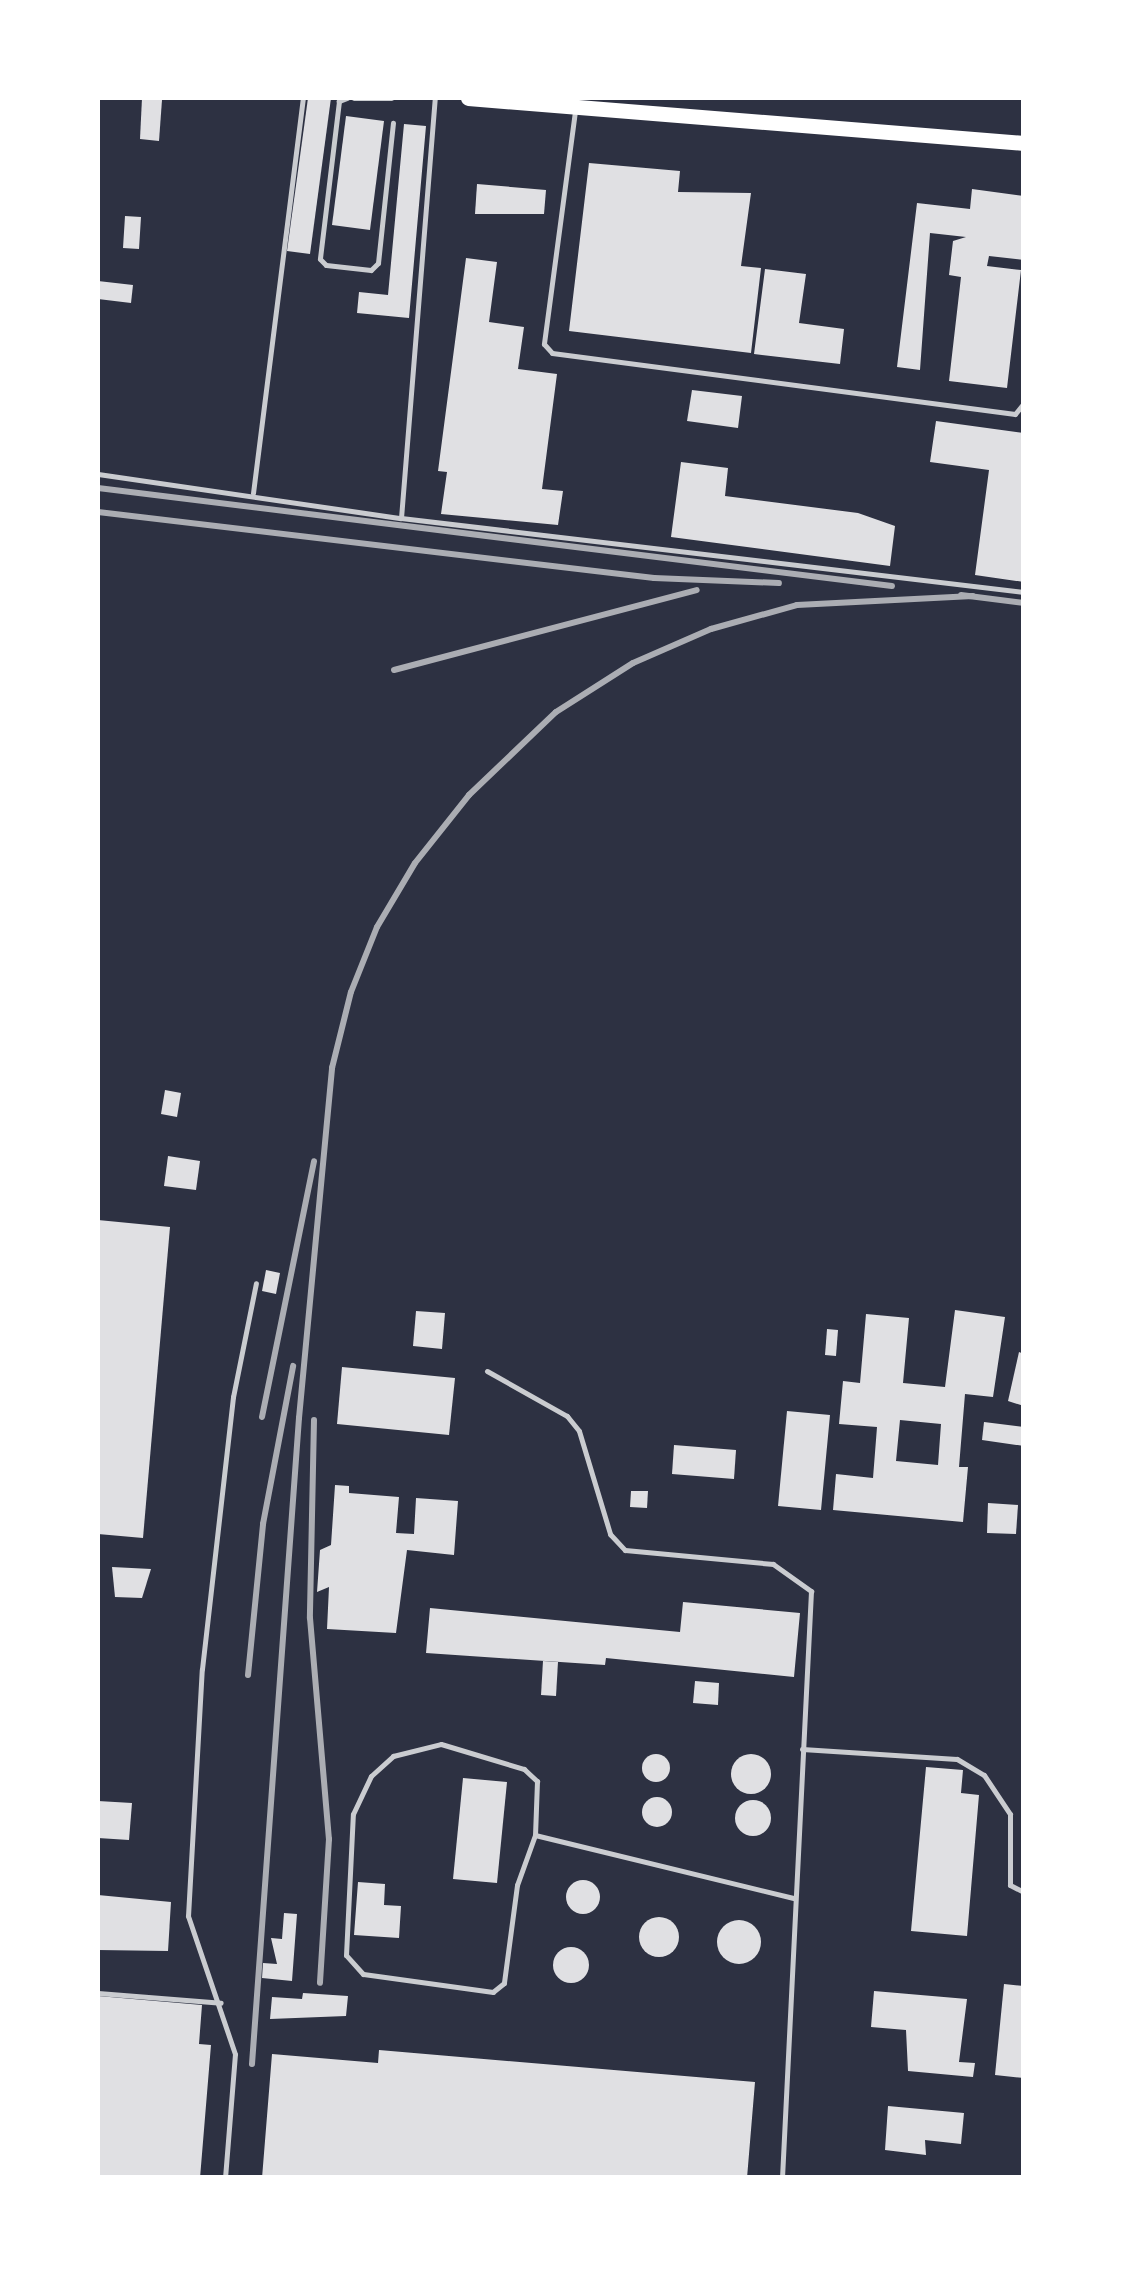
<!DOCTYPE html>
<style>
body{margin:0}
#map{position:relative;width:1121px;height:2275px;overflow:hidden;background:#2d3142;font-family:Georgia,serif}
div>[style]{position:absolute}
.building>*{inset:0;background:#e0e0e3}
.round{border-radius:50%}
.service>*{height:5px;margin:-2.5px;padding:0 2.5px;transform-origin:2.5px;border-radius:2.5px;background:#caccd0}
.secondary>*{height:15px;margin:-7.5px;padding:0 7.5px;transform-origin:7.5px;border-radius:7.5px;background:#fff}
.rail>*{height:6px;margin:-3px;padding:0 3px;transform-origin:3px;border-radius:3px;background:#abadb3}
span{translate:-50% -50%;white-space:nowrap;text-align:center;line-height:1.15;-webkit-text-stroke:8px #fff;paint-order:stroke}
.frame{position:absolute;inset:0;border:100px solid #fff;pointer-events:none}
</style>
<div id="map">
<div class="building">
<div style="clip-path:polygon(142px 98px,162px 100px,159px 141px,140px 139px)"></div>
<div style="clip-path:polygon(308px 98px,331px 98px,310px 254px,287px 251px)"></div>
<div style="clip-path:polygon(346px 116px,384px 121px,370px 230px,332px 225px)"></div>
<div style="clip-path:polygon(404px 124px,426px 126px,409px 318px,357px 313px,359px 292px,388px 295px)"></div>
<div style="clip-path:polygon(589px 163px,680px 171px,678px 192px,751px 193px,741px 266px,761px 268px,751px 353px,569px 331px)"></div>
<div style="clip-path:polygon(477px 184px,546px 190px,544px 214px,475px 214px)"></div>
<div style="clip-path:polygon(972px 189px,1024px 196px,1024px 260px,989px 256px,987px 266px,1021px 270px,1007px 388px,949px 381px,961px 277px,949px 275px,953px 241px,966px 237px,930px 233px,920px 370px,897px 367px,917px 203px,970px 209px)"></div>
<div style="clip-path:polygon(125px 216px,141px 217px,139px 249px,123px 248px)"></div>
<div style="clip-path:polygon(466px 258px,497px 262px,489px 322px,524px 327px,518px 369px,557px 374px,542px 489px,563px 491px,558px 525px,441px 514px,447px 472px,438px 471px)"></div>
<div style="clip-path:polygon(765px 269px,806px 274px,799px 323px,844px 329px,840px 364px,754px 354px)"></div>
<div style="clip-path:polygon(98px 281px,133px 285px,131px 303px,98px 299px)"></div>
<div style="clip-path:polygon(692px 390px,742px 396px,738px 428px,687px 421px)"></div>
<div style="clip-path:polygon(936px 421px,1024px 433px,1024px 582px,975px 575px,989px 470px,930px 462px)"></div>
<div style="clip-path:polygon(681px 462px,728px 468px,725px 496px,858px 513px,895px 526px,890px 566px,671px 537px)"></div>
<div style="clip-path:polygon(165px 1090px,181px 1093px,177px 1117px,161px 1114px)"></div>
<div style="clip-path:polygon(168px 1156px,200px 1161px,196px 1190px,164px 1186px)"></div>
<div style="clip-path:polygon(98px 1220px,170px 1227px,143px 1538px,98px 1534px)"></div>
<div style="clip-path:polygon(266px 1270px,280px 1273px,276px 1294px,262px 1291px)"></div>
<div style="clip-path:polygon(evenodd,955px 1310px,1005px 1317px,993px 1397px,965px 1394px,959px 1467px,968px 1467px,963px 1522px,833px 1510px,836px 1474px,873px 1478px,877px 1427px,839px 1424px,843px 1381px,860px 1383px,866px 1314px,909px 1318px,903px 1383px,945px 1387px,955px 1310px,900px 1420px,941px 1424px,938px 1465px,896px 1461px,900px 1420px)"></div>
<div style="clip-path:polygon(416px 1311px,445px 1313px,442px 1349px,413px 1346px)"></div>
<div style="clip-path:polygon(827px 1329px,838px 1330px,836px 1356px,825px 1355px)"></div>
<div style="clip-path:polygon(1019px 1352px,1024px 1354px,1024px 1406px,1008px 1401px)"></div>
<div style="clip-path:polygon(342px 1367px,455px 1378px,449px 1435px,337px 1424px)"></div>
<div style="clip-path:polygon(787px 1411px,830px 1415px,821px 1510px,778px 1506px)"></div>
<div style="clip-path:polygon(984px 1422px,1024px 1427px,1024px 1446px,982px 1440px)"></div>
<div style="clip-path:polygon(674px 1445px,736px 1450px,734px 1479px,672px 1474px)"></div>
<div style="clip-path:polygon(335px 1485px,349px 1486px,349px 1493px,399px 1497px,396px 1533px,414px 1534px,416px 1498px,458px 1501px,454px 1555px,407px 1550px,396px 1633px,327px 1629px,329px 1587px,317px 1592px,320px 1550px,331px 1545px)"></div>
<div style="clip-path:polygon(631px 1491px,648px 1491px,647px 1508px,630px 1507px)"></div>
<div style="clip-path:polygon(988px 1503px,1018px 1505px,1016px 1534px,987px 1533px)"></div>
<div style="clip-path:polygon(112px 1567px,151px 1569px,142px 1598px,115px 1597px)"></div>
<div style="clip-path:polygon(683px 1602px,800px 1613px,794px 1677px,606px 1658px,605px 1665px,426px 1653px,430px 1608px,680px 1632px)"></div>
<div style="clip-path:polygon(543px 1661px,558px 1662px,556px 1696px,541px 1695px)"></div>
<div style="clip-path:polygon(695px 1681px,719px 1683px,718px 1705px,693px 1703px)"></div>
<div class="round" style="left:642px;top:1754px;width:28px;height:28px"></div>
<div class="round" style="left:731px;top:1754px;width:40px;height:40px"></div>
<div style="clip-path:polygon(926px 1767px,963px 1770px,961px 1793px,979px 1795px,967px 1936px,911px 1931px)"></div>
<div style="clip-path:polygon(463px 1778px,507px 1782px,497px 1883px,453px 1879px)"></div>
<div class="round" style="left:642px;top:1797px;width:30px;height:30px"></div>
<div class="round" style="left:735px;top:1800px;width:36px;height:36px"></div>
<div style="clip-path:polygon(98px 1801px,132px 1803px,129px 1840px,98px 1838px)"></div>
<div class="round" style="left:566px;top:1880px;width:34px;height:34px"></div>
<div style="clip-path:polygon(358px 1882px,385px 1884px,384px 1905px,401px 1906px,399px 1938px,354px 1935px)"></div>
<div style="clip-path:polygon(98px 1895px,171px 1902px,168px 1951px,98px 1950px)"></div>
<div style="clip-path:polygon(284px 1913px,297px 1914px,292px 1981px,262px 1978px,263px 1963px,277px 1964px,271px 1938px,282px 1939px)"></div>
<div class="round" style="left:639px;top:1917px;width:40px;height:40px"></div>
<div class="round" style="left:717px;top:1920px;width:44px;height:44px"></div>
<div class="round" style="left:553px;top:1947px;width:36px;height:36px"></div>
<div style="clip-path:polygon(1004px 1984px,1024px 1986px,1024px 2078px,995px 2075px)"></div>
<div style="clip-path:polygon(874px 1991px,967px 1999px,959px 2062px,975px 2063px,973px 2077px,908px 2071px,906px 2030px,871px 2027px)"></div>
<div style="clip-path:polygon(303px 1993px,348px 1996px,346px 2016px,270px 2019px,272px 1997px,302px 1999px)"></div>
<div style="clip-path:polygon(98px 1996px,202px 2005px,199px 2044px,211px 2045px,200px 2178px,98px 2178px)"></div>
<div style="clip-path:polygon(379px 2050px,755px 2082px,747px 2178px,262px 2178px,272px 2054px,378px 2063px)"></div>
<div style="clip-path:polygon(888px 2106px,964px 2113px,961px 2144px,925px 2140px,926px 2155px,885px 2150px)"></div>
</div>
<div class="service">
<div style="left:347px;top:98px;width:9px;rotate:159deg"></div>
<div style="left:339px;top:101px;width:159px;rotate:96.9deg"></div>
<div style="left:320px;top:259px;width:8px;rotate:45deg"></div>
<div style="left:326px;top:265px;width:45px;rotate:6.3deg"></div>
<div style="left:371px;top:270px;width:10px;rotate:-45deg"></div>
<div style="left:378px;top:263px;width:141px;rotate:-83.9deg"></div>
<div style="left:354px;top:98px;width:37px"></div>
<div style="left:575px;top:111px;width:235px;rotate:97.6deg"></div>
<div style="left:544px;top:344px;width:12px;rotate:48deg"></div>
<div style="left:552px;top:353px;width:467px;rotate:7.5deg"></div>
<div style="left:1015px;top:414px;width:14px;rotate:-51deg"></div>
<div style="left:98px;top:474px;width:306px;rotate:8.3deg"></div>
<div style="left:401px;top:518px;width:627px;rotate:6.77deg"></div>
<div style="left:253px;top:493px;width:398px;rotate:-82.8deg"></div>
<div style="left:401px;top:518px;width:421px;rotate:-85.4deg"></div>
<div style="left:487px;top:1371px;width:92px;rotate:29.4deg"></div>
<div style="left:567px;top:1416px;width:19px;rotate:51deg"></div>
<div style="left:579px;top:1431px;width:108px;rotate:73.2deg"></div>
<div style="left:610px;top:1534px;width:22px;rotate:47deg"></div>
<div style="left:625px;top:1550px;width:149px;rotate:5.4deg"></div>
<div style="left:773px;top:1564px;width:47px;rotate:35.4deg"></div>
<div style="left:811px;top:1591px;width:588px;rotate:92.83deg"></div>
<div style="left:441px;top:1744px;width:87px;rotate:16.8deg"></div>
<div style="left:524px;top:1769px;width:18px;rotate:43deg"></div>
<div style="left:537px;top:1781px;width:54px;rotate:92.1deg"></div>
<div style="left:535px;top:1835px;width:53px;rotate:109.8deg"></div>
<div style="left:517px;top:1885px;width:99px;rotate:97.6deg"></div>
<div style="left:504px;top:1983px;width:14px;rotate:141deg"></div>
<div style="left:493px;top:1992px;width:131px;rotate:-172.1deg"></div>
<div style="left:363px;top:1974px;width:25px;rotate:-132deg"></div>
<div style="left:346px;top:1955px;width:141px;rotate:-87.2deg"></div>
<div style="left:353px;top:1814px;width:42px;rotate:-64.7deg"></div>
<div style="left:371px;top:1776px;width:30px;rotate:-42deg"></div>
<div style="left:393px;top:1756px;width:49px;rotate:-14deg"></div>
<div style="left:802px;top:1749px;width:155px;rotate:3.7deg"></div>
<div style="left:957px;top:1759px;width:31px;rotate:31deg"></div>
<div style="left:984px;top:1775px;width:47px;rotate:56.3deg"></div>
<div style="left:1010px;top:1814px;width:71px;rotate:90deg"></div>
<div style="left:1010px;top:1885px;width:16px;rotate:27deg"></div>
<div style="left:535px;top:1835px;width:267px;rotate:13.7deg"></div>
<div style="left:98px;top:1993px;width:123px;rotate:4.6deg"></div>
<div style="left:225px;top:2178px;width:124px;rotate:-85.4deg"></div>
<div style="left:235px;top:2054px;width:146px;rotate:-108.8deg"></div>
<div style="left:188px;top:1916px;width:247px;rotate:-86.8deg"></div>
<div style="left:202px;top:1669px;width:274px;rotate:-83.5deg"></div>
<div style="left:233px;top:1397px;width:116px;rotate:-78.6deg"></div>
</div>
<div class="secondary">
<div style="left:468px;top:98px;width:558px;rotate:4.63deg"></div>
</div>
<div class="rail">
<div style="left:98px;top:488px;width:800px;rotate:7.04deg"></div>
<div style="left:98px;top:512px;width:560px;rotate:6.77deg"></div>
<div style="left:654px;top:578px;width:125px;rotate:2.3deg"></div>
<div style="left:961px;top:595px;width:64px;rotate:7.2deg"></div>
<div style="left:394px;top:670px;width:313px;rotate:-14.8deg"></div>
<div style="left:262px;top:1417px;width:261px;rotate:-78.5deg"></div>
<div style="left:314px;top:1420px;width:198px;rotate:91.2deg"></div>
<div style="left:310px;top:1618px;width:222px;rotate:85.1deg"></div>
<div style="left:329px;top:1839px;width:144px;rotate:93.6deg"></div>
<div style="left:248px;top:1675px;width:152px;rotate:-84.3deg"></div>
<div style="left:263px;top:1524px;width:161px;rotate:-79.2deg"></div>
<div style="left:252px;top:2064px;width:648px;rotate:-85.84deg"></div>
<div style="left:299px;top:1418px;width:352px;rotate:-84.6deg"></div>
<div style="left:332px;top:1068px;width:78px;rotate:-76deg"></div>
<div style="left:351px;top:992px;width:70px;rotate:-68.2deg"></div>
<div style="left:377px;top:927px;width:74px;rotate:-59.3deg"></div>
<div style="left:415px;top:863px;width:87px;rotate:-51.5deg"></div>
<div style="left:469px;top:795px;width:120px;rotate:-43.7deg"></div>
<div style="left:556px;top:712px;width:91px;rotate:-32.5deg"></div>
<div style="left:633px;top:663px;width:85px;rotate:-23.6deg"></div>
<div style="left:711px;top:629px;width:89px;rotate:-15.6deg"></div>
<div style="left:797px;top:605px;width:176px;rotate:-2.9deg"></div>
</div>
<div class="frame"></div>
</div>
